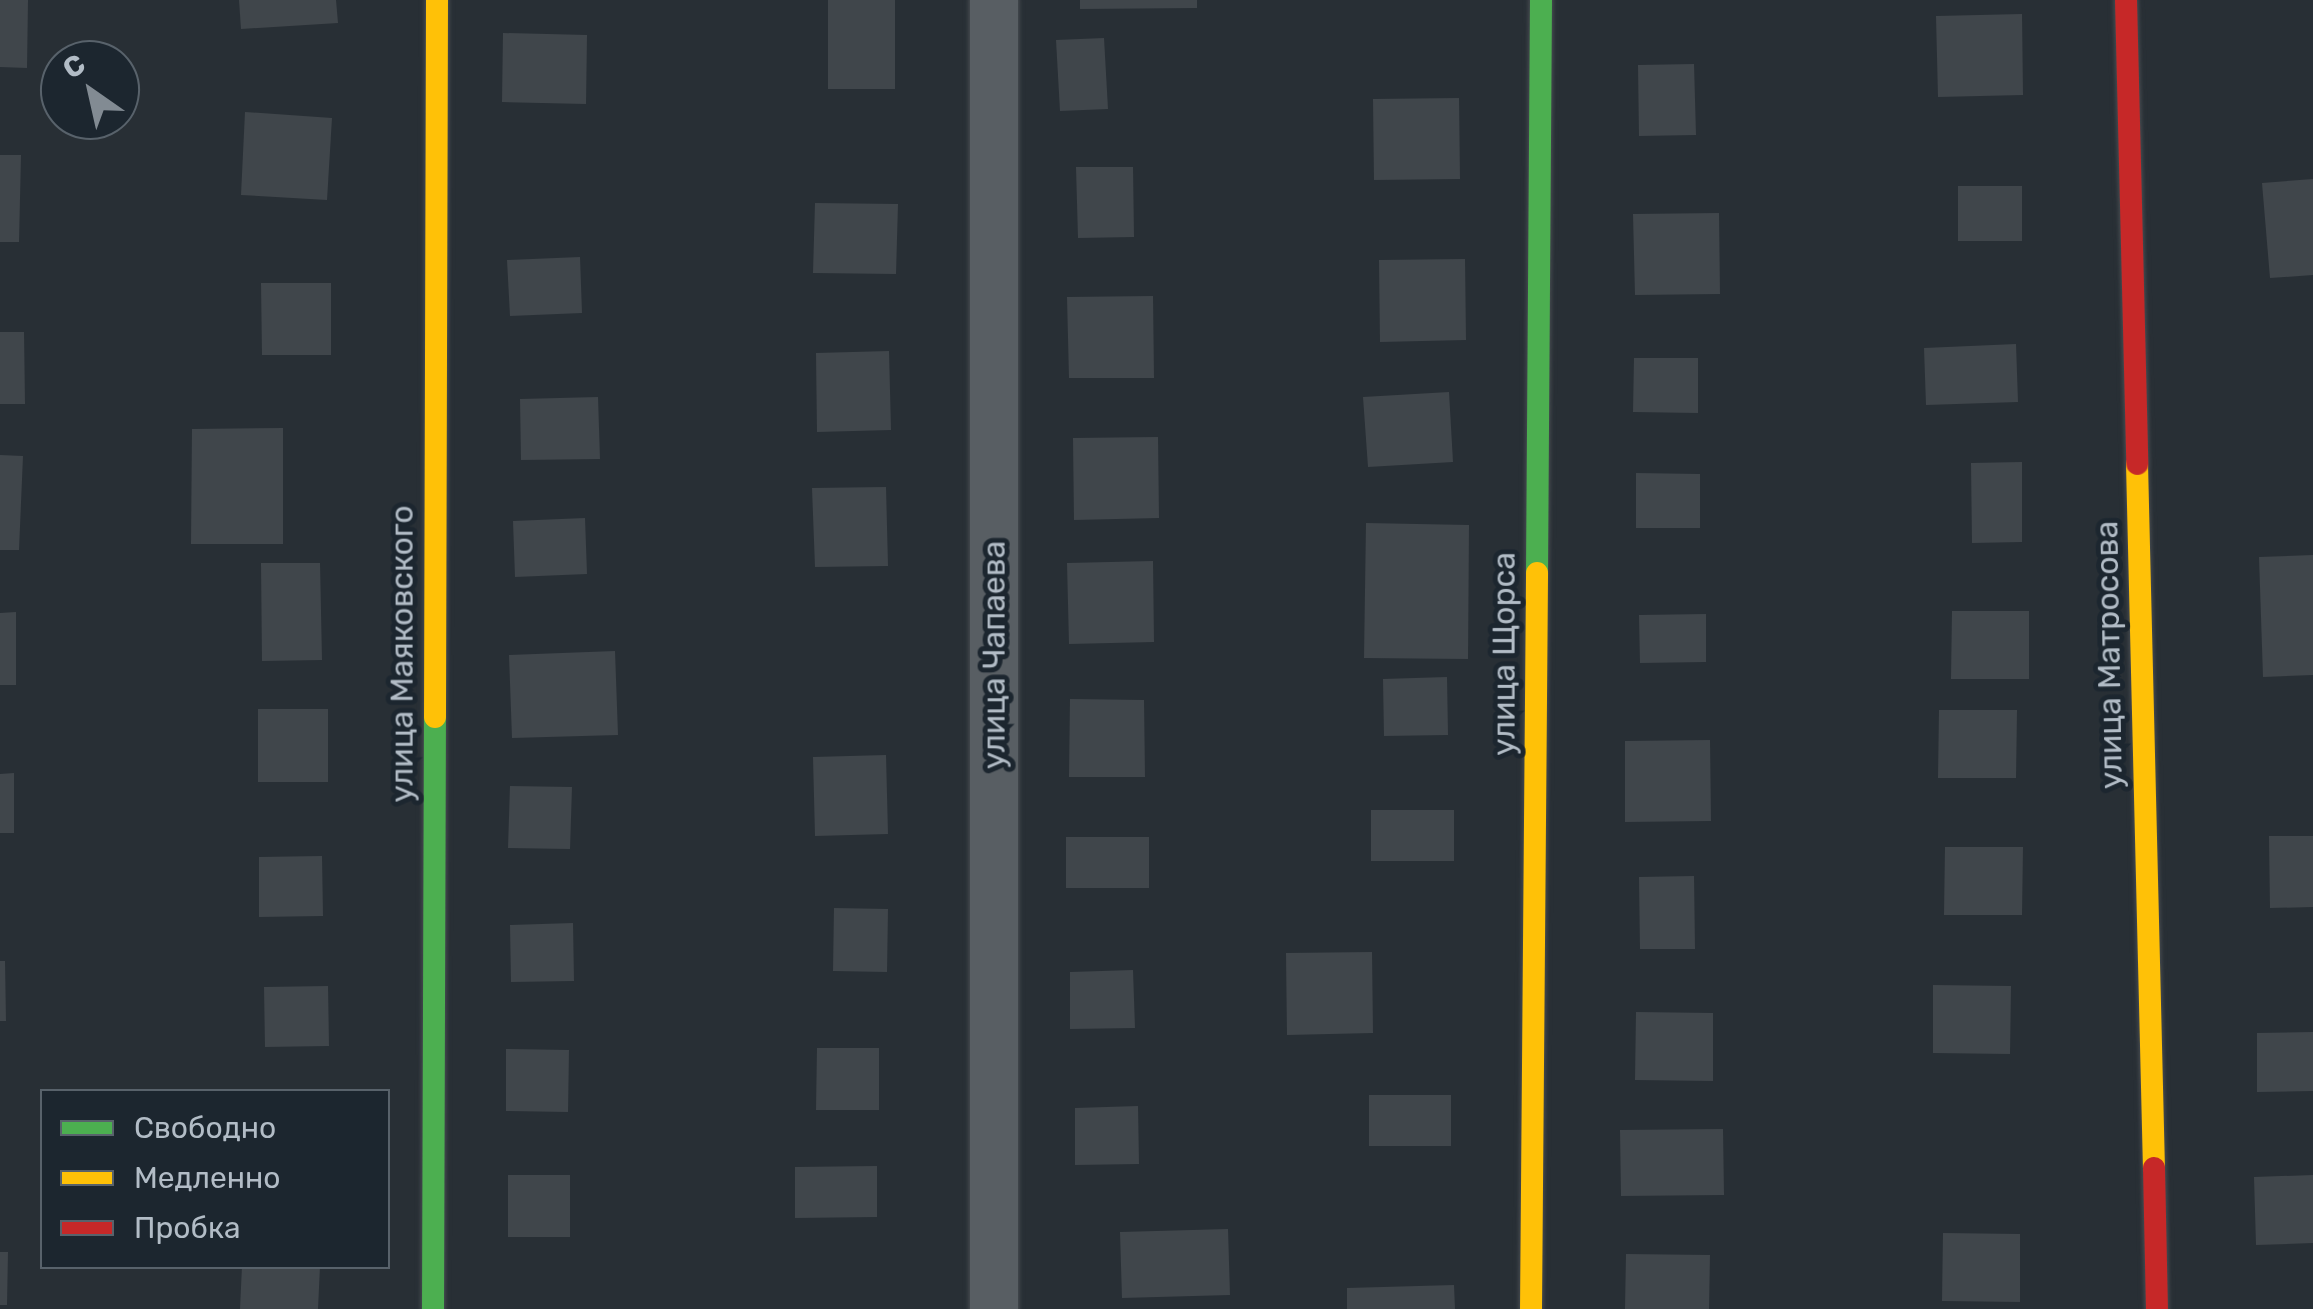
<!DOCTYPE html>
<meta charset="utf-8">
<style>
body{margin:0}
#map{position:relative;width:2313px;height:1309px;overflow:hidden;background:#282f35;font-family:Rubik,sans-serif}
div>[style]{position:absolute}
.building>*{inset:0;background:#40464b}
.roads{filter:drop-shadow(0 0 2px #464b50) drop-shadow(0 0 2px #464b50)}
.street>*{height:48px;margin:-24px;padding:0 24px;transform-origin:24px;border-radius:24px;background:#585e63}
.fast>*{height:22px;margin:-11px;padding:0 11px;transform-origin:11px;border-radius:11px;background:#4caf50}
.slow>*{height:22px;margin:-11px;padding:0 11px;transform-origin:11px;border-radius:11px;background:#ffc107}
.jam>*{height:22px;margin:-11px;padding:0 11px;transform-origin:11px;border-radius:11px;background:#c62828}
span{translate:-50% -50%;white-space:nowrap;text-align:center;line-height:1.15;-webkit-text-stroke:10px #1c262f;paint-order:stroke}
.street-label{font-size:32px;color:#b2bcc6}
.legend{position:absolute;left:40px;top:1089px;width:350px;height:180px;box-sizing:border-box;background:#1c262f;border:2px solid #58626b;margin:0;padding:12px 18px;list-style:none;font-size:30px;color:#b2bcc6}
.legend li{display:flex;align-items:center;gap:20px;height:50px}
.legend b{width:50px;border:2px solid #58626b}
.north{position:absolute;left:40px;top:40px;width:100px;height:100px;box-sizing:border-box;background:#1c262f;border:2px solid #58626b;border-radius:50%;rotate:326deg;font-size:28px;font-weight:700;line-height:40px;text-align:center;color:#b2bcc6}
.north::after{content:'';display:block;margin:auto;width:35px;height:45px;background:#828b93;clip-path:polygon(50% 0,100% 100%,50% 72%,0 100%)}
</style>
<div id="map">
<div class="building">
<div style="clip-path:polygon(0 0,28px 0,27px 68px,0 67px)"></div>
<div style="clip-path:polygon(239px 0,336px 0,338px 23px,241px 29px)"></div>
<div style="clip-path:polygon(828px 0,895px 0,895px 89px,828px 89px)"></div>
<div style="clip-path:polygon(1080px 0,1197px 0,1197px 8px,1080px 9px)"></div>
<div style="clip-path:polygon(2022px 14px,2023px 95px,1938px 97px,1936px 16px)"></div>
<div style="clip-path:polygon(503px 33px,587px 35px,586px 104px,502px 102px)"></div>
<div style="clip-path:polygon(1104px 38px,1108px 109px,1060px 111px,1056px 40px)"></div>
<div style="clip-path:polygon(1694px 64px,1696px 135px,1639px 136px,1638px 65px)"></div>
<div style="clip-path:polygon(1459px 98px,1460px 179px,1374px 180px,1373px 99px)"></div>
<div style="clip-path:polygon(245px 112px,332px 118px,327px 200px,241px 195px)"></div>
<div style="clip-path:polygon(0 155px,21px 155px,19px 242px,0 242px)"></div>
<div style="clip-path:polygon(1076px 167px,1133px 167px,1134px 237px,1078px 238px)"></div>
<div style="clip-path:polygon(2313px 179px,2313px 275px,2270px 278px,2262px 183px)"></div>
<div style="clip-path:polygon(1958px 186px,2022px 186px,2022px 241px,1958px 241px)"></div>
<div style="clip-path:polygon(815px 203px,898px 204px,896px 274px,813px 273px)"></div>
<div style="clip-path:polygon(1719px 213px,1720px 294px,1635px 295px,1633px 214px)"></div>
<div style="clip-path:polygon(580px 257px,582px 313px,510px 316px,507px 260px)"></div>
<div style="clip-path:polygon(1465px 259px,1466px 340px,1380px 342px,1379px 260px)"></div>
<div style="clip-path:polygon(261px 283px,331px 283px,331px 355px,262px 355px)"></div>
<div style="clip-path:polygon(1153px 296px,1154px 378px,1069px 378px,1067px 297px)"></div>
<div style="clip-path:polygon(0 332px,24px 332px,25px 404px,0 404px)"></div>
<div style="clip-path:polygon(2016px 344px,2018px 402px,1926px 405px,1924px 348px)"></div>
<div style="clip-path:polygon(889px 351px,891px 430px,817px 432px,816px 353px)"></div>
<div style="clip-path:polygon(1634px 358px,1698px 358px,1698px 413px,1633px 412px)"></div>
<div style="clip-path:polygon(1449px 392px,1453px 462px,1368px 467px,1363px 397px)"></div>
<div style="clip-path:polygon(598px 397px,600px 459px,521px 460px,520px 399px)"></div>
<div style="clip-path:polygon(283px 428px,283px 544px,191px 544px,192px 429px)"></div>
<div style="clip-path:polygon(1158px 437px,1159px 518px,1074px 520px,1073px 438px)"></div>
<div style="clip-path:polygon(0 455px,23px 456px,19px 550px,0 550px)"></div>
<div style="clip-path:polygon(2022px 462px,2022px 542px,1972px 543px,1971px 463px)"></div>
<div style="clip-path:polygon(1636px 473px,1700px 474px,1700px 528px,1636px 528px)"></div>
<div style="clip-path:polygon(886px 487px,888px 566px,815px 567px,812px 488px)"></div>
<div style="clip-path:polygon(585px 518px,587px 574px,515px 577px,513px 521px)"></div>
<div style="clip-path:polygon(1366px 523px,1469px 525px,1468px 659px,1364px 658px)"></div>
<div style="clip-path:polygon(2313px 555px,2313px 675px,2263px 677px,2259px 557px)"></div>
<div style="clip-path:polygon(1153px 561px,1154px 642px,1069px 644px,1067px 563px)"></div>
<div style="clip-path:polygon(261px 563px,320px 563px,322px 660px,262px 661px)"></div>
<div style="clip-path:polygon(1952px 611px,2029px 611px,2029px 679px,1951px 679px)"></div>
<div style="clip-path:polygon(16px 612px,16px 685px,0 685px,0 613px)"></div>
<div style="clip-path:polygon(1706px 614px,1706px 662px,1640px 663px,1639px 615px)"></div>
<div style="clip-path:polygon(615px 651px,618px 735px,512px 738px,509px 655px)"></div>
<div style="clip-path:polygon(1447px 677px,1448px 735px,1384px 736px,1383px 679px)"></div>
<div style="clip-path:polygon(1070px 699px,1144px 700px,1145px 777px,1069px 777px)"></div>
<div style="clip-path:polygon(258px 709px,328px 709px,328px 782px,258px 782px)"></div>
<div style="clip-path:polygon(1939px 710px,2017px 710px,2016px 778px,1938px 778px)"></div>
<div style="clip-path:polygon(1710px 740px,1711px 821px,1625px 822px,1625px 741px)"></div>
<div style="clip-path:polygon(886px 755px,888px 834px,815px 836px,813px 757px)"></div>
<div style="clip-path:polygon(14px 773px,14px 833px,0 833px,0 774px)"></div>
<div style="clip-path:polygon(510px 786px,572px 787px,570px 849px,508px 848px)"></div>
<div style="clip-path:polygon(1371px 810px,1454px 810px,1454px 861px,1371px 861px)"></div>
<div style="clip-path:polygon(2269px 836px,2313px 836px,2313px 907px,2270px 908px)"></div>
<div style="clip-path:polygon(1066px 837px,1149px 837px,1149px 888px,1066px 888px)"></div>
<div style="clip-path:polygon(1945px 847px,2023px 847px,2022px 915px,1944px 915px)"></div>
<div style="clip-path:polygon(322px 856px,323px 916px,259px 917px,259px 857px)"></div>
<div style="clip-path:polygon(1694px 876px,1695px 949px,1640px 949px,1639px 877px)"></div>
<div style="clip-path:polygon(834px 908px,888px 909px,887px 972px,833px 971px)"></div>
<div style="clip-path:polygon(573px 923px,574px 981px,511px 982px,510px 925px)"></div>
<div style="clip-path:polygon(1372px 952px,1373px 1033px,1287px 1035px,1286px 953px)"></div>
<div style="clip-path:polygon(0 961px,5px 961px,6px 1021px,0 1021px)"></div>
<div style="clip-path:polygon(1133px 970px,1135px 1028px,1070px 1029px,1070px 972px)"></div>
<div style="clip-path:polygon(1933px 985px,2011px 986px,2010px 1054px,1933px 1053px)"></div>
<div style="clip-path:polygon(328px 986px,329px 1046px,265px 1047px,264px 987px)"></div>
<div style="clip-path:polygon(1636px 1012px,1713px 1013px,1713px 1081px,1635px 1080px)"></div>
<div style="clip-path:polygon(2313px 1032px,2313px 1091px,2257px 1092px,2257px 1033px)"></div>
<div style="clip-path:polygon(817px 1048px,879px 1048px,879px 1110px,816px 1110px)"></div>
<div style="clip-path:polygon(506px 1049px,569px 1050px,568px 1112px,506px 1111px)"></div>
<div style="clip-path:polygon(1369px 1095px,1451px 1095px,1451px 1146px,1369px 1146px)"></div>
<div style="clip-path:polygon(1138px 1106px,1139px 1164px,1075px 1165px,1075px 1108px)"></div>
<div style="clip-path:polygon(1723px 1129px,1724px 1195px,1621px 1196px,1620px 1130px)"></div>
<div style="clip-path:polygon(877px 1166px,877px 1217px,795px 1218px,795px 1167px)"></div>
<div style="clip-path:polygon(508px 1175px,570px 1175px,570px 1237px,508px 1237px)"></div>
<div style="clip-path:polygon(2313px 1175px,2313px 1243px,2256px 1245px,2254px 1177px)"></div>
<div style="clip-path:polygon(1228px 1229px,1230px 1295px,1122px 1298px,1120px 1232px)"></div>
<div style="clip-path:polygon(1943px 1233px,2020px 1234px,2020px 1302px,1942px 1301px)"></div>
<div style="clip-path:polygon(0 1252px,8px 1252px,7px 1305px,0 1305px)"></div>
<div style="clip-path:polygon(1626px 1254px,1710px 1255px,1709px 1309px,1625px 1309px)"></div>
<div style="clip-path:polygon(242px 1266px,320px 1266px,318px 1309px,240px 1309px)"></div>
<div style="clip-path:polygon(1454px 1285px,1455px 1309px,1347px 1309px,1347px 1288px)"></div>
</div>
<div class="roads">
<div class="street">
<div style="left:994px;top:1309px;width:1309px;rotate:-90deg"></div>
</div>
<div class="fast">
<div style="left:1537px;top:573px;width:573px;rotate:-89.6deg"></div>
<div style="left:433px;top:1309px;width:592px;rotate:-89.81deg"></div>
</div>
<div class="slow">
<div style="left:2137px;top:464px;width:704px;rotate:88.62deg"></div>
<div style="left:435px;top:717px;width:717px;rotate:-89.84deg"></div>
<div style="left:1531px;top:1309px;width:736px;rotate:-89.53deg"></div>
</div>
<div class="jam">
<div style="left:2126px;top:0;width:464px;rotate:88.6deg"></div>
<div style="left:2154px;top:1168px;width:141px;rotate:88.8deg"></div>
</div>
</div>
<div class="street-label">
<span style="left:402px;top:654px;rotate:-90deg">улица Маяковского</span>
<span style="left:1504px;top:654px;rotate:-90deg">улица Щорса</span>
<span style="left:994px;top:655px;rotate:-90deg">улица Чапаева</span>
<span style="left:2109px;top:655px;rotate:-91deg">улица Матросова</span>
</div>
<ul class="legend">
<li><b style="height:12px;background:#4caf50"></b>Свободно</li>
<li><b style="height:12px;background:#ffc107"></b>Медленно</li>
<li><b style="height:12px;background:#c62828"></b>Пробка</li>
</ul>
<div class="north">С</div>
</div>
